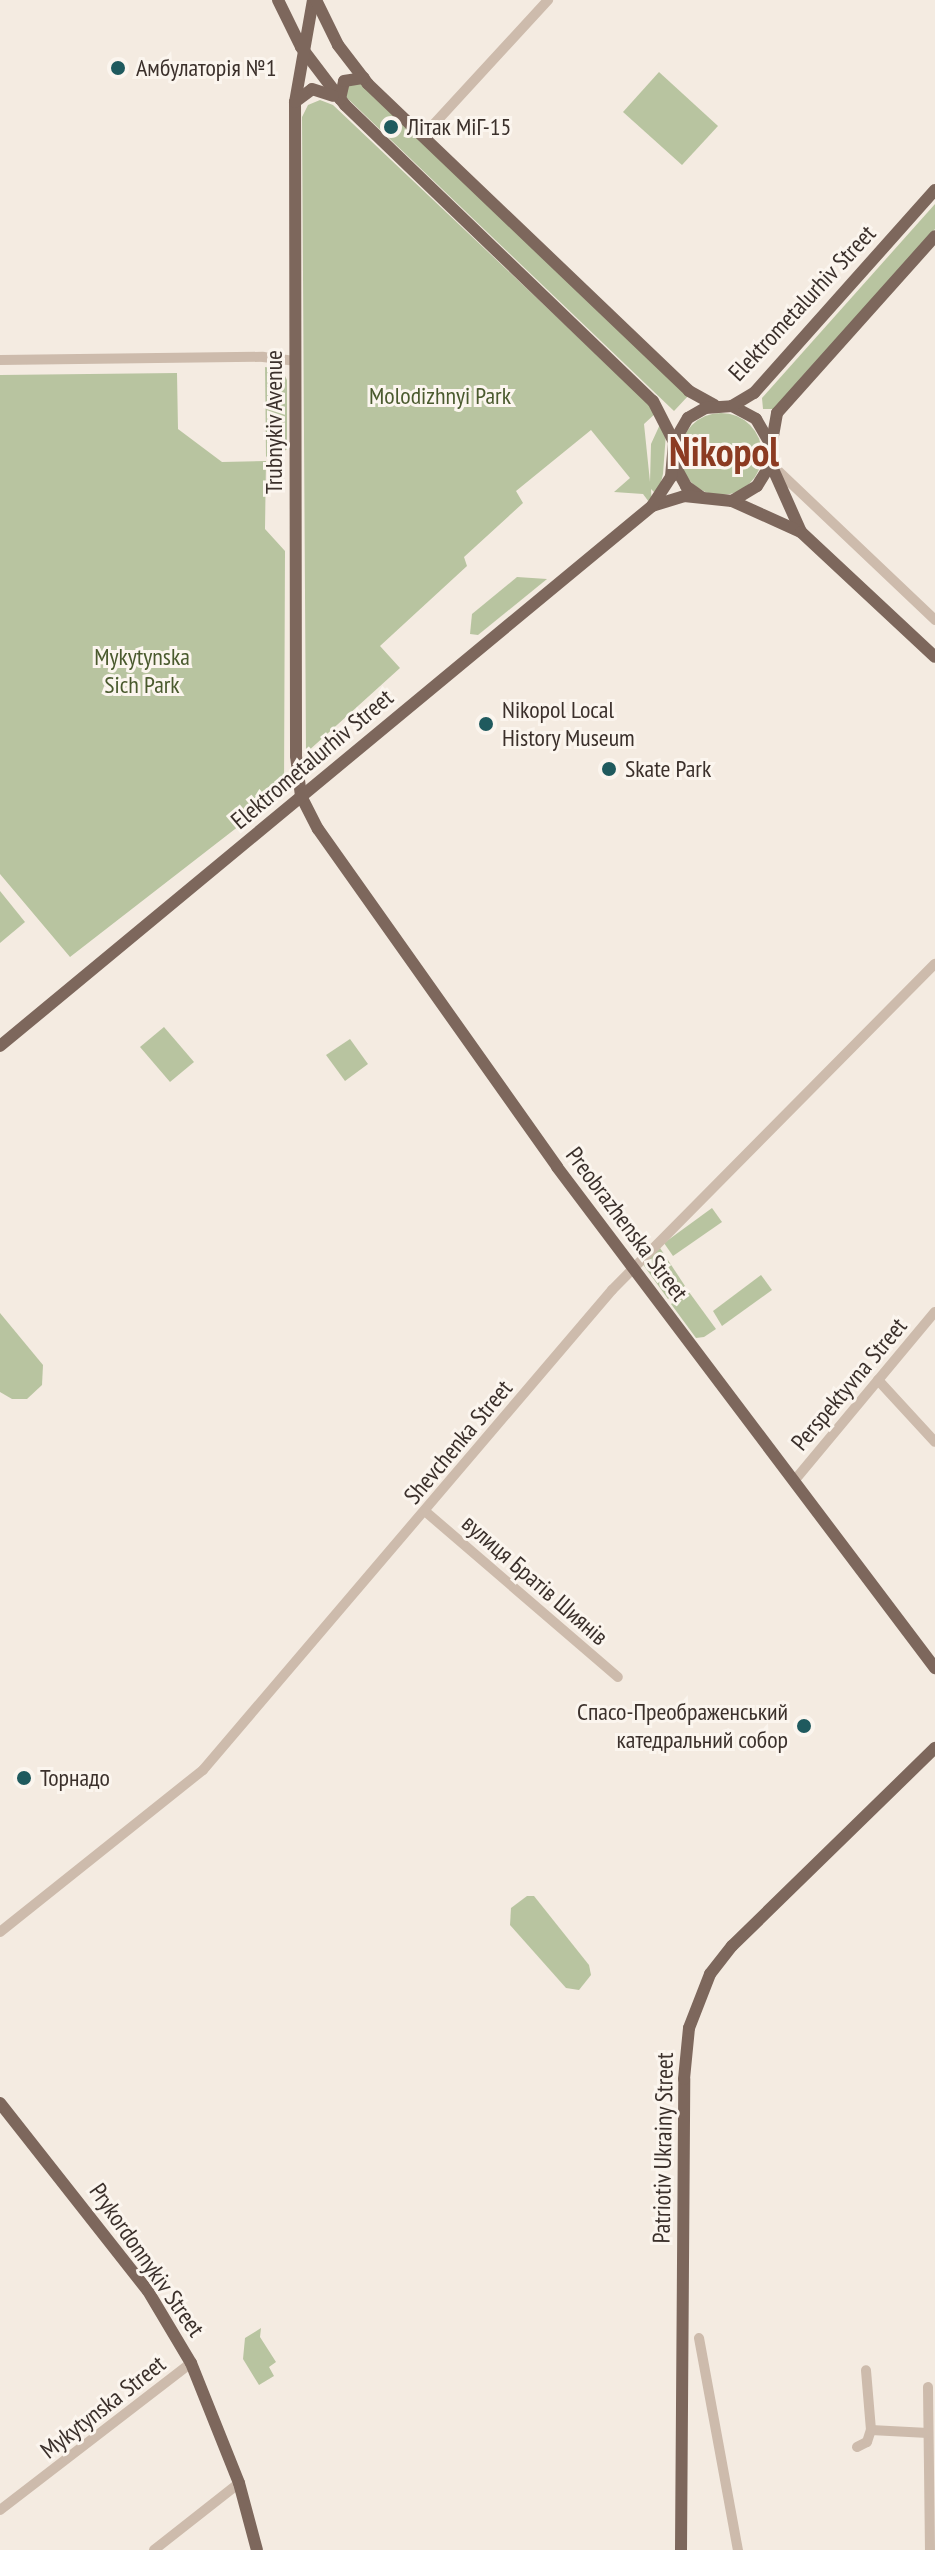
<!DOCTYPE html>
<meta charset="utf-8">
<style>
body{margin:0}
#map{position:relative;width:935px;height:2550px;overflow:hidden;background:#f4ebe1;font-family:"PT Sans Narrow",sans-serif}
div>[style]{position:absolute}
.green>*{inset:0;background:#b8c4a0}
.round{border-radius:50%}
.minor>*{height:10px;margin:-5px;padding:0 5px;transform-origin:5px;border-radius:5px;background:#cdbbac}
.major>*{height:12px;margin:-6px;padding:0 6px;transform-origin:6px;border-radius:6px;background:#7d675c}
.dots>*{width:22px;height:22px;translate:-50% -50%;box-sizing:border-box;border:4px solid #fbf5ee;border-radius:50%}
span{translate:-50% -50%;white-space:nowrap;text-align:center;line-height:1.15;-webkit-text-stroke:6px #fbf5ee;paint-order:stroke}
.poi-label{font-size:24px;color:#3b302b}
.left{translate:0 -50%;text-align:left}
.right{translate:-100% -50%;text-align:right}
.street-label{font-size:24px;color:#3b302b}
.park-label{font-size:24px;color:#4a5a2e}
.town-label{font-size:40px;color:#8c3b22;font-weight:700}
</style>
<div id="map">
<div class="green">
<div style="clip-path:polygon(659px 72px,718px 126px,682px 165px,623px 112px)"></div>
<div style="clip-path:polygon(358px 81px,689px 395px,674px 411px,345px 96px,346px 85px)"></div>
<div style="clip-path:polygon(320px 100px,333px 105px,657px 412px,644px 424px,650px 482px,651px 444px,662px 420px,666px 433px,663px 474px,660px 486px,654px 492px,651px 489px,652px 506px,643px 494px,614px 492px,630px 478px,591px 430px,516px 491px,523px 503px,464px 557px,467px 566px,380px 646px,400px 668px,306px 753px,302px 117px,308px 105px)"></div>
<div style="clip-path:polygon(935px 204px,935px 229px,774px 409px,763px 409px,762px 398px)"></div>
<div style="clip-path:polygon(265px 367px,282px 370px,287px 380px,287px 449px,271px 462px,266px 456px)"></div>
<div style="clip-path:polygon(177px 373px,178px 429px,222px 462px,266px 461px,265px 529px,285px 551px,284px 791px,70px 957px,0 874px,0 375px)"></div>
<div class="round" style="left:680px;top:413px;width:82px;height:82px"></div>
<div style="clip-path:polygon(517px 577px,547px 579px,478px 635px,470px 634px,472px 614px)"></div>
<div style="clip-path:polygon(0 891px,25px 922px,0 943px)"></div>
<div style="clip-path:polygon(164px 1027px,194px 1062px,170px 1082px,140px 1047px)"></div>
<div style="clip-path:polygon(350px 1039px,368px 1064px,345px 1081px,326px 1055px)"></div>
<div style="clip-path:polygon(712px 1208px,722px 1222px,673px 1256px,664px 1243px)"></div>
<div style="clip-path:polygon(660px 1248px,685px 1286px,668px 1299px,642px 1263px)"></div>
<div style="clip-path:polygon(761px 1275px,772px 1290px,722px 1326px,713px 1311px)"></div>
<div style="clip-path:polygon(689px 1292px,716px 1329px,704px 1337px,696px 1338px,671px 1304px)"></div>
<div style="clip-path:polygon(0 1313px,43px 1365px,42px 1385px,27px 1399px,12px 1399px,0 1392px)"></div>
<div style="clip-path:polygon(527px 1896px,534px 1896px,589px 1965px,591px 1975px,579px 1990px,566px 1988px,510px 1925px,511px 1908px)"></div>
<div style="clip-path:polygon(261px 2328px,260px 2337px,276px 2362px,269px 2367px,274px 2376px,259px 2385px,243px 2359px,245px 2338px)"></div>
</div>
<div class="minor">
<div style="left:423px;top:136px;width:185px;rotate:-47.4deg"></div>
<div style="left:0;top:360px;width:263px;rotate:-0.7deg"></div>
<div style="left:263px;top:357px;width:32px;rotate:7deg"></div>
<div style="left:775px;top:468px;width:221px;rotate:43.5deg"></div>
<div style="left:878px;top:1380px;width:84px;rotate:47.4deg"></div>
<div style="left:794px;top:1481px;width:220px;rotate:-50.2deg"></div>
<div style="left:426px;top:1512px;width:253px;rotate:40.7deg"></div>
<div style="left:0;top:1932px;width:260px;rotate:-38.6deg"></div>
<div style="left:203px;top:1770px;width:631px;rotate:-49.57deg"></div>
<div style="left:612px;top:1290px;width:459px;rotate:-45.3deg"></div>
<div style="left:699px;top:2338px;width:216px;rotate:79.6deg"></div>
<div style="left:928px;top:2387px;width:163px;rotate:89.3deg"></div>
<div style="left:871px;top:2430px;width:57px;rotate:3deg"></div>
<div style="left:857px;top:2447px;width:11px;rotate:-27deg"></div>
<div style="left:867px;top:2442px;width:13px;rotate:-72deg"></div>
<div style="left:871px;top:2430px;width:60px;rotate:-94.8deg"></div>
<div style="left:0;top:2510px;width:241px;rotate:-37.6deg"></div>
<div style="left:154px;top:2550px;width:108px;rotate:-38.2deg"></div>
</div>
<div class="major">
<div style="left:278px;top:0;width:52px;rotate:63.9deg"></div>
<div style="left:301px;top:47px;width:73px;rotate:52.8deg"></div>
<div style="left:345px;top:105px;width:427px;rotate:43.9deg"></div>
<div style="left:653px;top:401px;width:46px;rotate:62.9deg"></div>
<div style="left:313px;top:0;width:104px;rotate:100deg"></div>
<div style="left:295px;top:102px;width:654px;rotate:89.91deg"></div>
<div style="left:296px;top:756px;width:40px;rotate:82.9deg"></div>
<div style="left:301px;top:796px;width:37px;rotate:63deg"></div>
<div style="left:318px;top:829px;width:414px;rotate:54.7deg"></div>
<div style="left:557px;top:1167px;width:628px;rotate:52.97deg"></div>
<div style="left:316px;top:0;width:50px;rotate:63.9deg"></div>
<div style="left:338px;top:45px;width:49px;rotate:52.4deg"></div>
<div style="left:368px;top:84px;width:444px;rotate:43.7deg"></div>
<div style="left:689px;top:391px;width:29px;rotate:29deg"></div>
<div style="left:340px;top:99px;width:18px;rotate:-77deg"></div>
<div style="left:344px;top:81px;width:20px;rotate:-9deg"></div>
<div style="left:295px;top:102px;width:21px;rotate:-37deg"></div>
<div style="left:312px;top:89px;width:22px;rotate:18deg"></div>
<div style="left:732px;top:406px;width:27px;rotate:28deg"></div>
<div style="left:756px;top:419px;width:24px;rotate:60deg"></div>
<div style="left:769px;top:460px;width:79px;rotate:66deg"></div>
<div style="left:675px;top:466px;width:23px;rotate:61deg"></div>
<div style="left:686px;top:486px;width:19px;rotate:36deg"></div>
<div style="left:732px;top:501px;width:76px;rotate:24.2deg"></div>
<div style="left:801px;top:532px;width:183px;rotate:43deg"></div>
<div style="left:652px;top:506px;width:34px;rotate:-17deg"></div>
<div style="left:684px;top:496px;width:48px;rotate:5.9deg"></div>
<div style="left:732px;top:501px;width:29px;rotate:-31deg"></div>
<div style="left:757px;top:486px;width:19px;rotate:-58deg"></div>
<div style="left:767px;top:470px;width:58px;rotate:-80deg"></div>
<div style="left:777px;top:413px;width:237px;rotate:-48.2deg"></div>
<div style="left:0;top:1046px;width:847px;rotate:-39.63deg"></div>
<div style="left:652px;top:506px;width:35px;rotate:-57deg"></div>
<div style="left:671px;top:477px;width:35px;rotate:-85deg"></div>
<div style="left:674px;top:442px;width:28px;rotate:-60deg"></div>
<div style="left:688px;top:418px;width:20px;rotate:-30deg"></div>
<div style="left:705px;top:408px;width:27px;rotate:-4deg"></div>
<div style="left:732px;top:406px;width:26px;rotate:-31deg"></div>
<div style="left:754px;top:393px;width:272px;rotate:-48.3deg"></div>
<div style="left:0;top:2103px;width:239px;rotate:51.8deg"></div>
<div style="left:148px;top:2291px;width:84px;rotate:59.2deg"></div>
<div style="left:191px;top:2363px;width:129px;rotate:68.2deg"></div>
<div style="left:239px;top:2483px;width:69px;rotate:75deg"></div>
<div style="left:681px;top:2550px;width:471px;rotate:-89.6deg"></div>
<div style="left:684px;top:2079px;width:51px;rotate:-84.4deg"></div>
<div style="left:689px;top:2028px;width:58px;rotate:-68.7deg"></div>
<div style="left:710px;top:1974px;width:36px;rotate:-52deg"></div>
<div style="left:732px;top:1946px;width:284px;rotate:-44.3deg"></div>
</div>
<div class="dots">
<div style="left:118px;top:68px;background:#1f5a5e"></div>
<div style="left:391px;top:127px;background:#1f5a5e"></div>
<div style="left:486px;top:724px;background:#1f5a5e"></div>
<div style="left:609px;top:769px;background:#1f5a5e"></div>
<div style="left:804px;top:1726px;background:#1f5a5e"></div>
<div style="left:24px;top:1778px;background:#1f5a5e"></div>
</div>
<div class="poi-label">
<span class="left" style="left:136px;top:68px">Амбулаторія №1</span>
<span class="left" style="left:407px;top:127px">Літак МіГ-15</span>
<span class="left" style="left:502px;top:724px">Nikopol Local<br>History Museum</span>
<span class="left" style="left:625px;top:769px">Skate Park</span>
<span class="right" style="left:788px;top:1726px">Спасо-Преображенський<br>катедральний собор</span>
<span class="left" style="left:40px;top:1778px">Торнадо</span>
</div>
<div class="street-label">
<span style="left:802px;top:303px;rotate:-47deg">Elektrometalurhiv Street</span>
<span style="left:274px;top:422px;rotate:-90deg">Trubnykiv Avenue</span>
<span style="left:312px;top:759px;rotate:-40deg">Elektrometalurhiv Street</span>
<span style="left:627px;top:1224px;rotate:53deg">Preobrazhenska Street</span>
<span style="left:849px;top:1384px;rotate:-50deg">Perspektyvna Street</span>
<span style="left:458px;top:1442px;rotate:-50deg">Shevchenka Street</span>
<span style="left:535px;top:1580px;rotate:41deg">вулиця Братів Шиянів</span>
<span style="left:663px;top:2148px;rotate:-89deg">Patriotiv Ukrainy Street</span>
<span style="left:147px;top:2260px;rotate:55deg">Prykordonnykiv Street</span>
<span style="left:103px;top:2407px;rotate:-38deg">Mykytynska Street</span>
</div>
<div class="park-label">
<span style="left:440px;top:396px">Molodizhnyi Park</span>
<span style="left:142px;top:671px">Mykytynska<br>Sich Park</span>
</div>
<div class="town-label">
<span style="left:724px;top:451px">Nikopol</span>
</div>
</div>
